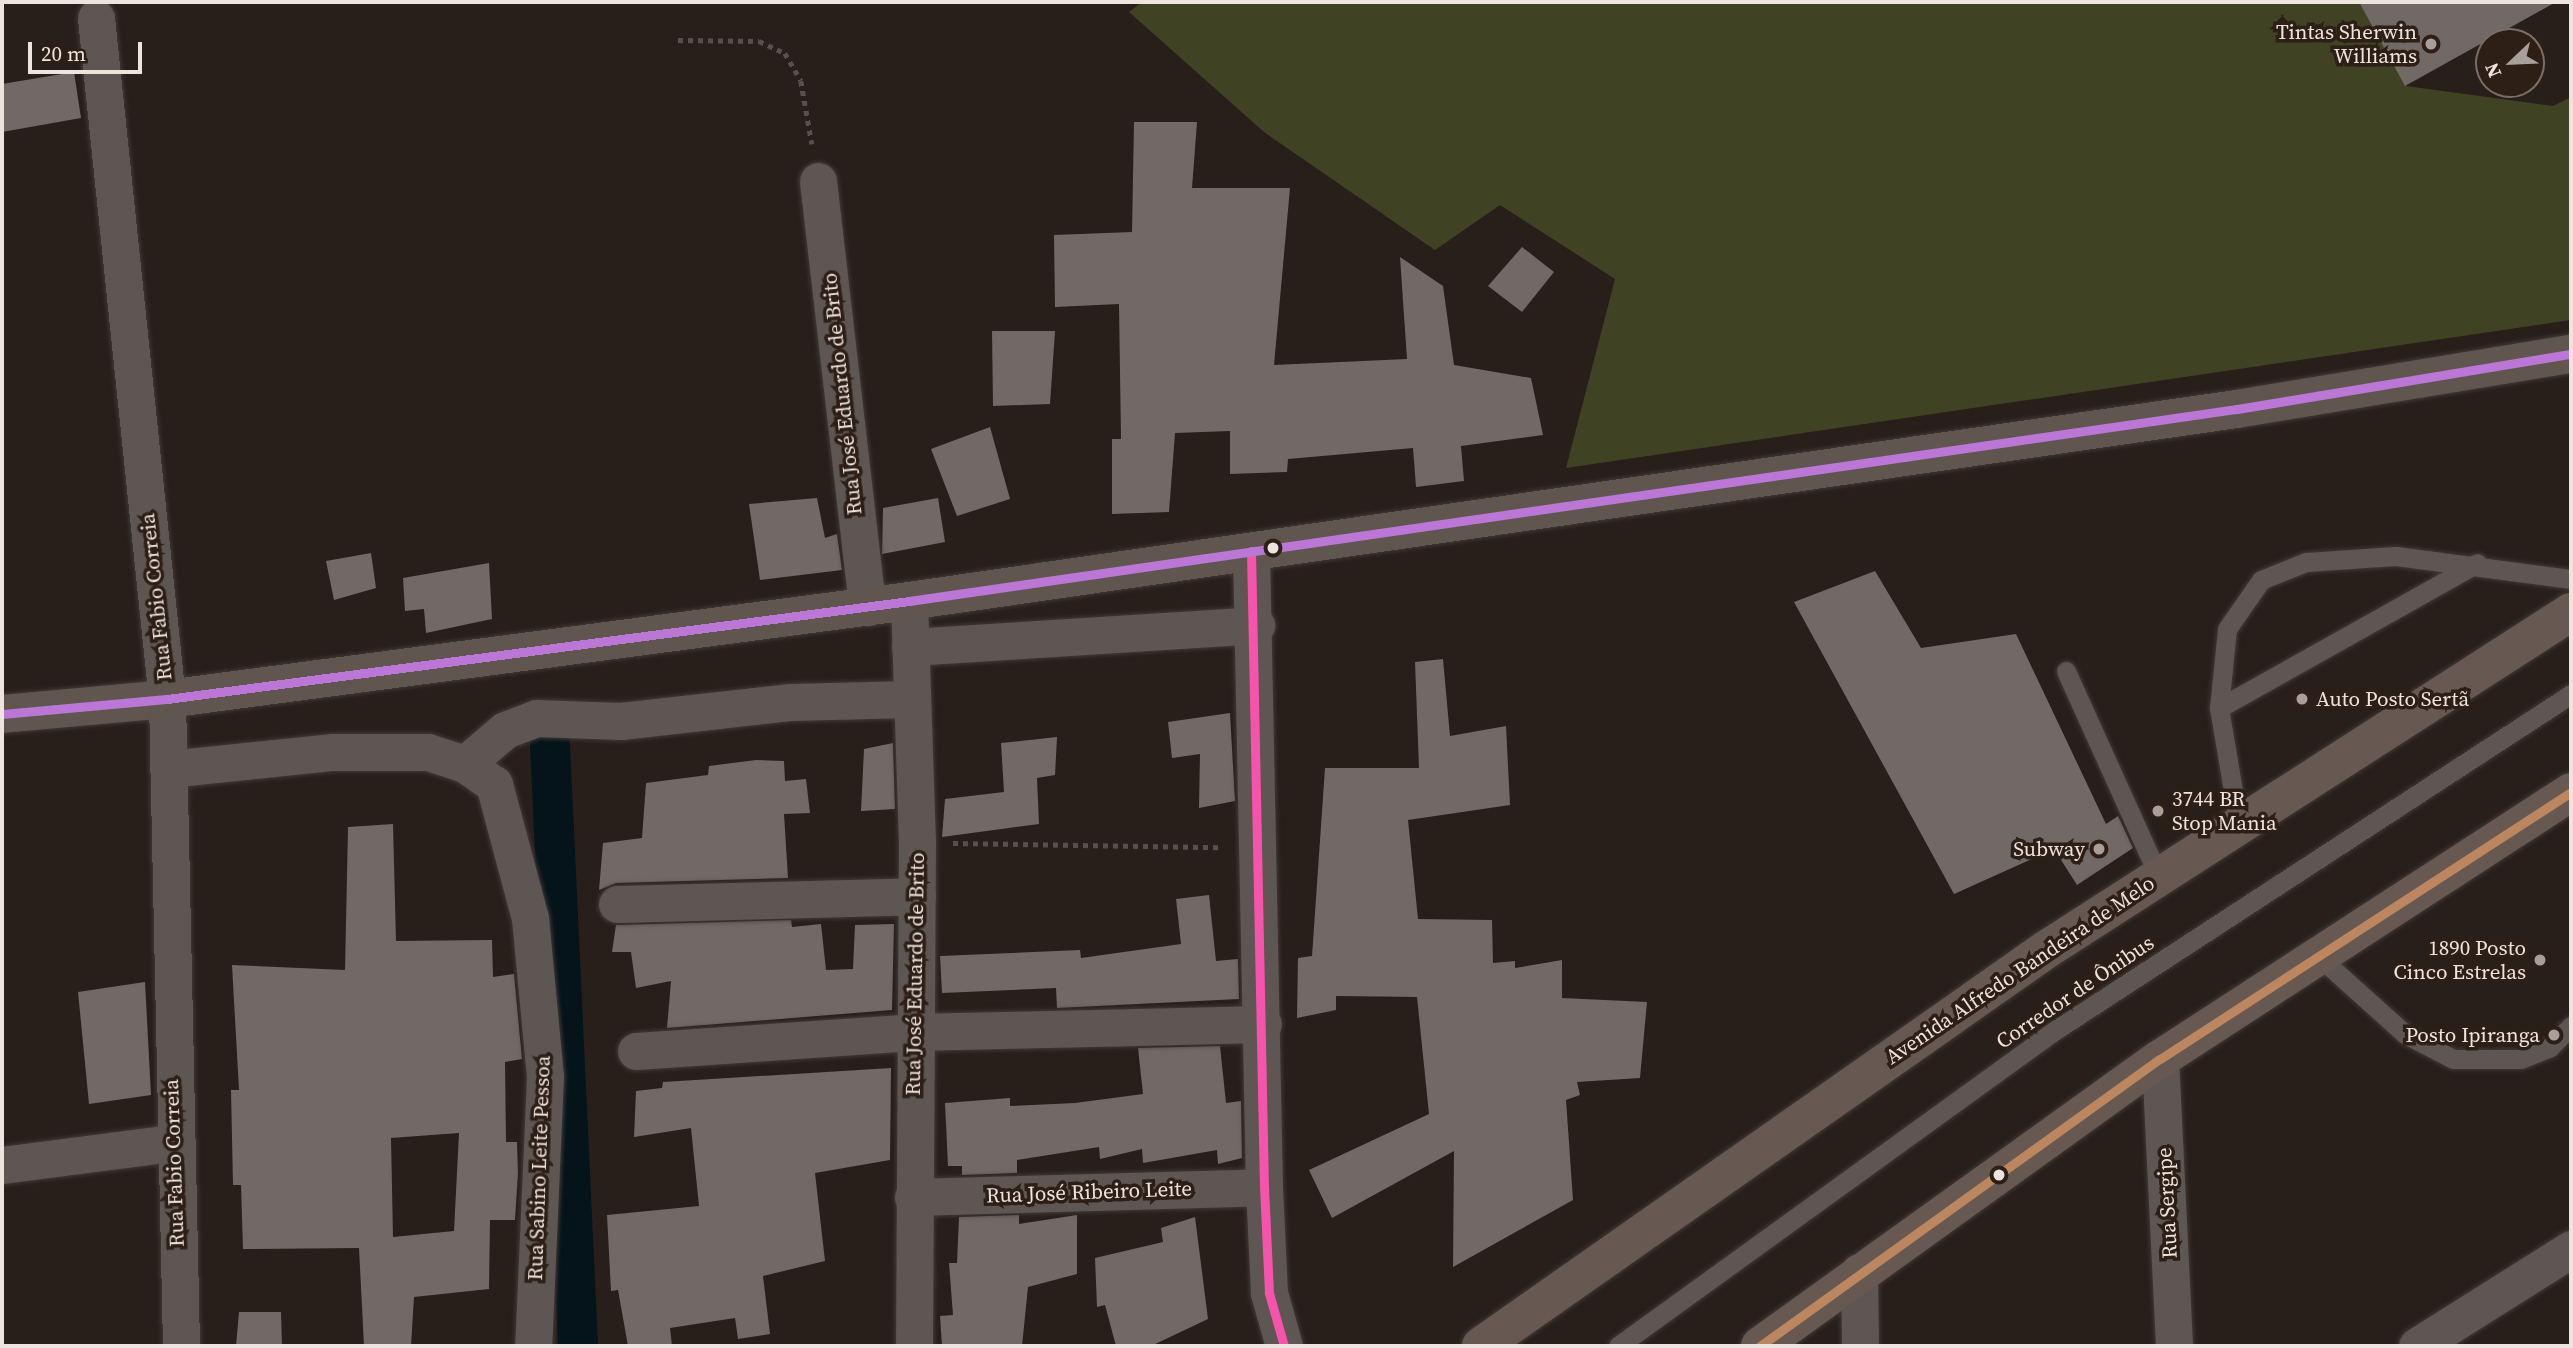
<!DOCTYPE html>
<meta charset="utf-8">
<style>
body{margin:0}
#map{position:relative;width:2573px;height:1348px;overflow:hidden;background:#281f1b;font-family:"Source Serif 4",serif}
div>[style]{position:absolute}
.green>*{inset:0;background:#404224}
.canal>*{height:40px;margin:-20px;padding:0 20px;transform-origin:20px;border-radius:20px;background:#04141a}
.building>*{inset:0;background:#716965}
.path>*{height:4.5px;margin-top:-2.25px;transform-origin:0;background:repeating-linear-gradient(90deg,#57504d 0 5px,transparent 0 10px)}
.roads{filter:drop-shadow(0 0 2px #403936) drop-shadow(0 0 2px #403936)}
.service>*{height:19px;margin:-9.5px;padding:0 9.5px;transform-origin:9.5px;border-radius:9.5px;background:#5d5652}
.minor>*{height:37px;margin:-18.5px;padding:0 18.5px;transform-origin:18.5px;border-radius:18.5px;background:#5d5652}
.primary>*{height:38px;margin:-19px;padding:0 19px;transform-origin:19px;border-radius:19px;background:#60554f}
.trunk>*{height:38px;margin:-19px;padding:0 19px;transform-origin:19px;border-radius:19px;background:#675952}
.bus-1>*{height:9px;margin:-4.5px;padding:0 4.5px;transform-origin:4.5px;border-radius:4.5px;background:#f653ac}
.bus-2>*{height:9px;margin:-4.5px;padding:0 4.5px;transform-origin:4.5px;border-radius:4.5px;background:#ba77d6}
.bus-3>*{height:9px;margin:-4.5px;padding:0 4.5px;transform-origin:4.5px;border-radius:4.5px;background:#bb8660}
.dots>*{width:19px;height:19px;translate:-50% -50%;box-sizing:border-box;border:4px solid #2d1e16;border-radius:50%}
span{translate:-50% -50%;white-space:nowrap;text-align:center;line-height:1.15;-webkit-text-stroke:7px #2d1e16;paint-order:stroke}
.poi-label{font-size:21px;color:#eee4de}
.right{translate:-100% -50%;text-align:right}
.left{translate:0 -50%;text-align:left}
.street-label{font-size:21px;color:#eee4de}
.frame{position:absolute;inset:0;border:4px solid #eee4de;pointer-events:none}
.north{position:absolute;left:2475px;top:28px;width:70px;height:70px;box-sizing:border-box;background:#2d1e16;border:2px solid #7a6d66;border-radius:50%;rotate:247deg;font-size:19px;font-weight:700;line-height:28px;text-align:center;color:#eee4de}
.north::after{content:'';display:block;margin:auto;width:24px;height:32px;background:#a99f9a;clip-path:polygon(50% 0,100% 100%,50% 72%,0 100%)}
.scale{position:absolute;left:28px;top:42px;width:114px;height:32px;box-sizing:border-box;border:4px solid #eee4de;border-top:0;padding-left:9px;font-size:21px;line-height:24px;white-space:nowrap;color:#eee4de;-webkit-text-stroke:5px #2d1e16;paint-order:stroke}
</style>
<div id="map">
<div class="green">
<div style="clip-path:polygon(1142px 2px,2359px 2px,2406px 86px,2553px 106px,2571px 97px,2571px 320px,1566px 468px,1615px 279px,1500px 205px,1435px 250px,1264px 132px,1129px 12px)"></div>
</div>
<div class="canal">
<div style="left:550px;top:745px;width:602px;rotate:87.33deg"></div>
</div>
<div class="building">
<div style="clip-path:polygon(2359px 2px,2556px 2px,2405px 86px)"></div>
<div style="clip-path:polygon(74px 72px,81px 118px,2px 132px,2px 84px)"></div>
<div style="clip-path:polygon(1134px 122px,1197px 122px,1192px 188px,1290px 188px,1274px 365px,1407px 359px,1400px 257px,1443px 286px,1454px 365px,1531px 378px,1543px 435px,1461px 446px,1464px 481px,1416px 487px,1413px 448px,1288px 459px,1287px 472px,1230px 474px,1230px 431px,1175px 433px,1169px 512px,1112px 514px,1112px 439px,1121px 439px,1119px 304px,1055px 307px,1054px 235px,1132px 232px)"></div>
<div style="clip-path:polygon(1522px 247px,1554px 272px,1522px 312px,1488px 286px)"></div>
<div style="clip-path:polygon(992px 331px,1055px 331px,1050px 404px,993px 406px)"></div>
<div style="clip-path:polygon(990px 427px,1010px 499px,957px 516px,931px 449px)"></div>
<div style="clip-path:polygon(817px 498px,825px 538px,837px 534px,842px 570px,760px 580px,749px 504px)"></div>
<div style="clip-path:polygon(938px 498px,945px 542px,882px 554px,883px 508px)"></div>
<div style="clip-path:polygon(371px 553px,376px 588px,334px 600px,326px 561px)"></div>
<div style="clip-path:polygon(489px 563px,492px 619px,426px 633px,424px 609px,405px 611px,403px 578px)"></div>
<div style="clip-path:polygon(1875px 571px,1921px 648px,2016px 634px,2106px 824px,2118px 816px,2133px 848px,2077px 885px,2054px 849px,1954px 894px,1794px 602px)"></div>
<div style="clip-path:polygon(1443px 659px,1450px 736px,1506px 726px,1510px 805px,1408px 820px,1418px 919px,1492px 920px,1493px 963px,1515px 961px,1515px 968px,1562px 960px,1562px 998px,1647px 1002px,1640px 1078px,1577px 1082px,1580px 1095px,1566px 1100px,1573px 1200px,1453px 1267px,1454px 1151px,1332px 1218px,1309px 1170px,1429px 1114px,1417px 997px,1336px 996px,1336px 1010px,1297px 1018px,1298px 958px,1312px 956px,1325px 768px,1419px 768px,1415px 662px)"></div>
<div style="clip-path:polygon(1230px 713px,1235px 801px,1199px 808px,1200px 754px,1172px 758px,1168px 722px)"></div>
<div style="clip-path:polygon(1057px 737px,1055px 775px,1037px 778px,1039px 824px,942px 837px,945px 799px,1004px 792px,1001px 743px)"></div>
<div style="clip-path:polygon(893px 743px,895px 809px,861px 811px,864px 749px)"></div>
<div style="clip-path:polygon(756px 760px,784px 761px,785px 781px,806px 779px,810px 813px,784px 814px,788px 878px,616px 883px,599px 890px,603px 843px,642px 838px,646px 783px,708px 775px,709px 766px)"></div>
<div style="clip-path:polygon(evenodd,393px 824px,396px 941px,492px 940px,493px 977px,514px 974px,522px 1059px,505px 1062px,506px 1142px,517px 1142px,518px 1173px,515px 1220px,490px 1220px,489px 1289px,414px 1297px,411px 1346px,364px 1346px,359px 1248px,243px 1249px,241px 1185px,233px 1185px,231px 1090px,239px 1090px,232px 965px,345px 970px,348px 827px,393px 824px,459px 1133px,454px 1231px,393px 1237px,391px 1138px,459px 1133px)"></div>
<div style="clip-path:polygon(1209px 895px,1216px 961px,1238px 959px,1239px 999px,1057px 1008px,1056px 988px,942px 993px,940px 956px,1080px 950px,1081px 958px,1181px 944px,1176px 899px)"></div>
<div style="clip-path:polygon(791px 920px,792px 927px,821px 924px,826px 970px,853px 969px,855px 925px,894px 924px,892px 1010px,667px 1028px,671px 981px,636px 988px,631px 952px,612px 952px,616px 925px)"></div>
<div style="clip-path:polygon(145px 982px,151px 1095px,89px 1104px,78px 992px)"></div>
<div style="clip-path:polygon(1220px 1046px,1226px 1103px,1241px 1101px,1242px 1158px,1218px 1164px,1217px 1150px,1143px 1163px,1142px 1149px,1100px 1159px,1099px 1147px,1017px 1160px,1017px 1173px,962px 1175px,962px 1166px,948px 1166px,945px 1103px,1010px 1098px,1010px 1106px,1075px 1103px,1143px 1094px,1138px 1048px)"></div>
<div style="clip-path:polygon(891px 1068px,890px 1160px,815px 1173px,825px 1261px,763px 1276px,770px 1334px,738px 1339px,735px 1318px,670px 1328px,672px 1346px,628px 1346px,618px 1290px,611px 1291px,607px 1215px,699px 1206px,691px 1128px,634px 1137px,636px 1091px,662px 1088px,663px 1082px)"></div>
<div style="clip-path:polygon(1019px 1215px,1019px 1224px,1077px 1215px,1077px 1274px,1028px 1287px,1022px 1346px,942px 1346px,940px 1316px,953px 1315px,949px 1263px,957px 1263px,959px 1217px)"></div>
<div style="clip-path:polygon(1195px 1217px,1208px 1319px,1151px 1346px,1116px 1346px,1105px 1305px,1097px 1307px,1095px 1258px,1163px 1242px,1161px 1228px)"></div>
<div style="clip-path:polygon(239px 1312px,281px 1312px,282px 1346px,236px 1346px)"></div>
</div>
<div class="path">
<div style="left:678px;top:40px;width:81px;rotate:0.7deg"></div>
<div style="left:759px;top:41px;width:29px;rotate:25deg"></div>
<div style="left:785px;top:53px;width:32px;rotate:60deg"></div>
<div style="left:801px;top:81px;width:64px;rotate:80.1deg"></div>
<div style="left:953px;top:843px;width:268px;rotate:0.9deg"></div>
</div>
<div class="roads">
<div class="service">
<div style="left:2066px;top:671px;width:226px;rotate:65.7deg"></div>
<div style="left:2219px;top:708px;width:296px;rotate:-29.3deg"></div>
<div style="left:2239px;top:826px;width:120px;rotate:-99.6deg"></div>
<div style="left:2219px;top:708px;width:79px;rotate:-84.2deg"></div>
<div style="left:2227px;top:629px;width:60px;rotate:-55.2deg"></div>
<div style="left:2261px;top:580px;width:48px;rotate:-21.8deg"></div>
<div style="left:2306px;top:562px;width:90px;rotate:-3.8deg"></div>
<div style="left:2396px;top:556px;width:177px;rotate:7.5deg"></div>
<div style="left:2317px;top:955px;width:118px;rotate:41.9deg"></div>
<div style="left:2405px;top:1034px;width:54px;rotate:27.5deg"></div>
<div style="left:2453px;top:1059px;width:68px"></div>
<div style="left:2521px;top:1059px;width:31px;rotate:-22deg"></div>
<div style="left:2550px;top:1047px;width:30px;rotate:-45deg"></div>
<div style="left:1618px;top:1346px;width:534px;rotate:-35.86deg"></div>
<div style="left:2051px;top:1033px;width:621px;rotate:-33.1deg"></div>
</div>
<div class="minor">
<div style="left:96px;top:18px;width:685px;rotate:84.05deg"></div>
<div style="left:167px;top:699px;width:647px;rotate:88.76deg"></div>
<div style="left:818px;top:181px;width:429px;rotate:83.4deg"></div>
<div style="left:1251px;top:551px;width:636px;rotate:88.83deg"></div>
<div style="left:1264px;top:1187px;width:106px;rotate:87.3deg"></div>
<div style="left:1269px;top:1293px;width:55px;rotate:74.2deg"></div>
<div style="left:909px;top:601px;width:242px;rotate:88.1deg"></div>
<div style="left:917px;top:843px;width:503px;rotate:90.34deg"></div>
<div style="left:910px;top:647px;width:347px;rotate:-3.6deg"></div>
<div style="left:465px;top:764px;width:52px;rotate:-40.4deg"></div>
<div style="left:505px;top:730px;width:33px;rotate:-21deg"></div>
<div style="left:536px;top:718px;width:85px;rotate:2deg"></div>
<div style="left:621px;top:721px;width:171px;rotate:-6.4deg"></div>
<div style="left:791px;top:702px;width:119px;rotate:-1.4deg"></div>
<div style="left:168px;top:769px;width:166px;rotate:-5.9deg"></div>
<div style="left:333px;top:752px;width:95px"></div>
<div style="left:428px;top:752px;width:39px;rotate:18deg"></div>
<div style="left:465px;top:764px;width:35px;rotate:35deg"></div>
<div style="left:494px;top:784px;width:139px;rotate:75deg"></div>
<div style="left:530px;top:918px;width:159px;rotate:84.6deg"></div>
<div style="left:545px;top:1076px;width:270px;rotate:92.5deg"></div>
<div style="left:617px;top:904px;width:300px;rotate:-1.5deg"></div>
<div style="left:636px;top:1051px;width:278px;rotate:-3.9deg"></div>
<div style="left:913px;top:1032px;width:350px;rotate:-1.3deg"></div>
<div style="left:2160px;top:1059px;width:287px;rotate:87.2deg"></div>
<div style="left:2px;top:1165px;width:171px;rotate:-7.4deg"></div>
<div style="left:913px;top:1197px;width:351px;rotate:-1.6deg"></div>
<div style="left:1859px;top:1272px;width:74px;rotate:89.2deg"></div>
<div style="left:2417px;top:1346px;width:182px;rotate:-32.2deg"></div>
</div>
<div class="primary">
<div style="left:2px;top:714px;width:166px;rotate:-5.2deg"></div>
<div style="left:167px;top:699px;width:748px;rotate:-7.52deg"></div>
<div style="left:909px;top:601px;width:1342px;rotate:-8.23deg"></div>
<div style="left:2237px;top:409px;width:338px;rotate:-9.4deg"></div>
</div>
<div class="trunk">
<div style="left:1481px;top:1346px;width:691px;rotate:-35.05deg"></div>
<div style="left:2047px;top:949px;width:623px;rotate:-32.75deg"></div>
<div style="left:1760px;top:1346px;width:492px;rotate:-35.7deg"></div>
<div style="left:2160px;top:1059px;width:490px;rotate:-33deg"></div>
</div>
</div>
<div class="bus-1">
<div style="left:1251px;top:551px;width:636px;rotate:88.83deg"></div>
<div style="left:1264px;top:1187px;width:106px;rotate:87.3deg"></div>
<div style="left:1269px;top:1293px;width:55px;rotate:74.2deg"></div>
</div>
<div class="bus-2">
<div style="left:2px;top:714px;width:166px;rotate:-5.2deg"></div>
<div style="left:167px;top:699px;width:748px;rotate:-7.52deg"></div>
<div style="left:909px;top:601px;width:1342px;rotate:-8.23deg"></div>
<div style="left:2237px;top:409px;width:338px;rotate:-9.4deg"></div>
</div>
<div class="bus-3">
<div style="left:1760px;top:1346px;width:492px;rotate:-35.7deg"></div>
<div style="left:2160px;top:1059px;width:490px;rotate:-33deg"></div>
</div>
<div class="dots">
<div style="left:2431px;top:44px;background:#a99f9a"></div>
<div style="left:1273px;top:548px;background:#eee4de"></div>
<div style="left:2302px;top:699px;background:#a99f9a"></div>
<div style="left:2158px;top:811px;background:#a99f9a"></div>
<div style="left:2099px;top:849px;background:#a99f9a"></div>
<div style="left:2540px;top:960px;background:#a99f9a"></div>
<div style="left:2554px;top:1035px;background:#a99f9a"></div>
<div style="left:1999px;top:1175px;background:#eee4de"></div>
</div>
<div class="poi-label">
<span class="right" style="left:2417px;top:44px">Tintas Sherwin<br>Williams</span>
<span class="left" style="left:2316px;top:699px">Auto Posto Sertã</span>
<span class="left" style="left:2172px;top:811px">3744 BR<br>Stop Mania</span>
<span class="right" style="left:2085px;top:849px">Subway</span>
<span class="right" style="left:2526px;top:960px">1890 Posto<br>Cinco Estrelas</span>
<span class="right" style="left:2540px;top:1035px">Posto Ipiranga</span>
</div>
<div class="street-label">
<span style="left:842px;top:394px;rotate:-96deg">Rua José Eduardo de Brito</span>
<span style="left:156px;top:597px;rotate:-96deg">Rua Fabio Correia</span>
<span style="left:2020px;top:970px;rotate:-34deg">Avenida Alfredo Bandeira de Melo</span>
<span style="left:915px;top:974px;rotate:-89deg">Rua José Eduardo de Brito</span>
<span style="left:2075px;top:992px;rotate:-34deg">Corredor de Ônibus</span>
<span style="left:174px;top:1163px;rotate:-92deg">Rua Fabio Correia</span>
<span style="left:539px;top:1168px;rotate:-88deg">Rua Sabino Leite Pessoa</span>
<span style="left:1089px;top:1192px;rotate:-2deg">Rua José Ribeiro Leite</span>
<span style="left:2167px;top:1203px;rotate:-93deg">Rua Sergipe</span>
</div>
<div class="frame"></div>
<div class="north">N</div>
<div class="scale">20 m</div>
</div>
